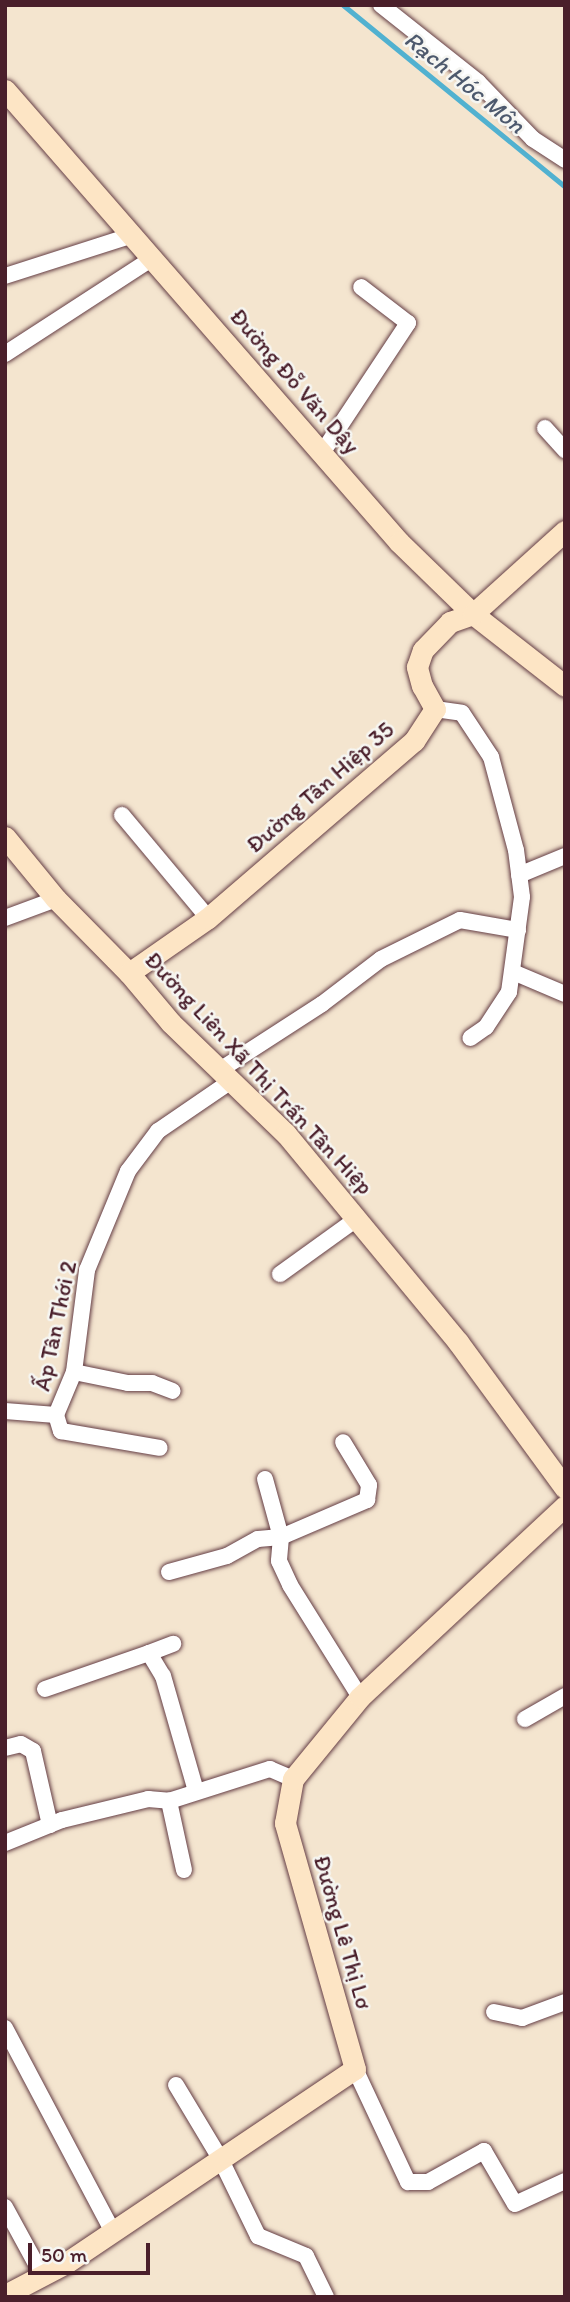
<!DOCTYPE html>
<meta charset="utf-8">
<style>
body{margin:0}
#map{position:relative;width:570px;height:2302px;overflow:hidden;background:#f4e5cf;font-family:Itim,sans-serif}
div>[style]{position:absolute}
.stream>*{height:5px;margin:-2.5px;padding:0 2.5px;transform-origin:2.5px;border-radius:2.5px;background:#51b1d0}
.roads{filter:drop-shadow(0 0 2px #643d44) drop-shadow(0 0 2px #643d44)}
.street>*{height:16px;margin:-8px;padding:0 8px;transform-origin:8px;border-radius:8px;background:#fff}
.secondary>*{height:21px;margin:-10.5px;padding:0 10.5px;transform-origin:10.5px;border-radius:10.5px;background:#fde5c5}
span{translate:-50% -50%;white-space:nowrap;text-align:center;line-height:1.15;-webkit-text-stroke:5px #f6f6f2;paint-order:stroke}
.street-label{font-size:23px;color:#4a1f2b}
.water-label{font-size:24px;color:#4d596d;font-style:italic}
.frame{position:absolute;inset:0;border:7px solid #4a1f2b;pointer-events:none}
.scale{position:absolute;left:28px;top:2243px;width:122px;height:32px;box-sizing:border-box;border:4px solid #4a1f2b;border-top:0;padding-left:9px;font-size:21px;line-height:24px;white-space:nowrap;color:#4a1f2b;-webkit-text-stroke:5px #f6f6f2;paint-order:stroke}
</style>
<div id="map">
<div class="stream">
<div style="left:343px;top:5px;width:287px;rotate:39.3deg"></div>
</div>
<div class="roads">
<div class="street">
<div style="left:381px;top:5px;width:124px;rotate:38.4deg"></div>
<div style="left:478px;top:82px;width:79px;rotate:46deg"></div>
<div style="left:533px;top:139px;width:38px;rotate:33deg"></div>
<div style="left:5px;top:276px;width:134px;rotate:-17.8deg"></div>
<div style="left:5px;top:354px;width:176px;rotate:-33deg"></div>
<div style="left:545px;top:428px;width:30px;rotate:48deg"></div>
<div style="left:322px;top:453px;width:156px;rotate:-56.5deg"></div>
<div style="left:408px;top:323px;width:59px;rotate:-142.5deg"></div>
<div style="left:435px;top:709px;width:27px;rotate:8deg"></div>
<div style="left:462px;top:713px;width:53px;rotate:56.6deg"></div>
<div style="left:491px;top:757px;width:96px;rotate:75deg"></div>
<div style="left:516px;top:850px;width:47px;rotate:82.7deg"></div>
<div style="left:522px;top:897px;width:96px;rotate:97.8deg"></div>
<div style="left:509px;top:992px;width:42px;rotate:123.3deg"></div>
<div style="left:486px;top:1027px;width:19px;rotate:145deg"></div>
<div style="left:122px;top:815px;width:134px;rotate:50.1deg"></div>
<div style="left:519px;top:875px;width:50px;rotate:-22.4deg"></div>
<div style="left:5px;top:918px;width:54px;rotate:-20.4deg"></div>
<div style="left:513px;top:972px;width:56px;rotate:22.9deg"></div>
<div style="left:220px;top:1070px;width:121px;rotate:-32.9deg"></div>
<div style="left:322px;top:1004px;width:74px;rotate:-37.3deg"></div>
<div style="left:381px;top:959px;width:88px;rotate:-26.3deg"></div>
<div style="left:460px;top:920px;width:59px;rotate:9.8deg"></div>
<div style="left:280px;top:1274px;width:96px;rotate:-35.7deg"></div>
<div style="left:74px;top:1372px;width:55px;rotate:11.5deg"></div>
<div style="left:128px;top:1383px;width:24px"></div>
<div style="left:152px;top:1383px;width:22px;rotate:21deg"></div>
<div style="left:5px;top:1411px;width:51px;rotate:4.5deg"></div>
<div style="left:56px;top:1415px;width:47px;rotate:-67.3deg"></div>
<div style="left:74px;top:1372px;width:103px;rotate:-82.7deg"></div>
<div style="left:87px;top:1270px;width:107px;rotate:-67.5deg"></div>
<div style="left:128px;top:1171px;width:50px;rotate:-53.1deg"></div>
<div style="left:158px;top:1131px;width:88px;rotate:-34.4deg"></div>
<div style="left:56px;top:1415px;width:17px;rotate:73deg"></div>
<div style="left:61px;top:1431px;width:100px;rotate:9.7deg"></div>
<div style="left:265px;top:1479px;width:60px;rotate:74.6deg"></div>
<div style="left:281px;top:1537px;width:24px;rotate:95deg"></div>
<div style="left:279px;top:1561px;width:26px;rotate:65deg"></div>
<div style="left:290px;top:1585px;width:132px;rotate:58deg"></div>
<div style="left:169px;top:1572px;width:60px;rotate:-15.4deg"></div>
<div style="left:227px;top:1556px;width:35px;rotate:-29deg"></div>
<div style="left:258px;top:1539px;width:23px;rotate:-5deg"></div>
<div style="left:281px;top:1537px;width:94px;rotate:-23.3deg"></div>
<div style="left:367px;top:1500px;width:15px;rotate:-82deg"></div>
<div style="left:369px;top:1485px;width:50px;rotate:-121.2deg"></div>
<div style="left:149px;top:1653px;width:26px;rotate:-21deg"></div>
<div style="left:45px;top:1689px;width:110px;rotate:-19.1deg"></div>
<div style="left:149px;top:1653px;width:27px;rotate:59deg"></div>
<div style="left:163px;top:1676px;width:120px;rotate:74deg"></div>
<div style="left:525px;top:1719px;width:46px;rotate:-29.9deg"></div>
<div style="left:5px;top:1748px;width:16px;rotate:-14deg"></div>
<div style="left:21px;top:1744px;width:14px;rotate:30deg"></div>
<div style="left:33px;top:1751px;width:76px;rotate:77.1deg"></div>
<div style="left:5px;top:1843px;width:61px;rotate:-22deg"></div>
<div style="left:62px;top:1820px;width:89px;rotate:-13.7deg"></div>
<div style="left:148px;top:1799px;width:21px;rotate:5deg"></div>
<div style="left:184px;top:1870px;width:71px;rotate:-102.3deg"></div>
<div style="left:169px;top:1801px;width:106px;rotate:-17.6deg"></div>
<div style="left:270px;top:1769px;width:25px;rotate:23deg"></div>
<div style="left:494px;top:2012px;width:29px;rotate:12deg"></div>
<div style="left:522px;top:2018px;width:46px;rotate:-20.4deg"></div>
<div style="left:5px;top:2028px;width:231px;rotate:62.1deg"></div>
<div style="left:355px;top:2069px;width:125px;rotate:64.9deg"></div>
<div style="left:408px;top:2182px;width:20px"></div>
<div style="left:428px;top:2182px;width:64px;rotate:-29deg"></div>
<div style="left:484px;top:2151px;width:61px;rotate:59.7deg"></div>
<div style="left:515px;top:2204px;width:55px;rotate:-24.7deg"></div>
<div style="left:176px;top:2085px;width:87px;rotate:59deg"></div>
<div style="left:221px;top:2160px;width:85px;rotate:64deg"></div>
<div style="left:258px;top:2236px;width:52px;rotate:22.6deg"></div>
<div style="left:306px;top:2256px;width:46px;rotate:64deg"></div>
<div style="left:5px;top:2207px;width:77px;rotate:61.4deg"></div>
</div>
<div class="secondary">
<div style="left:5px;top:90px;width:600px;rotate:48.92deg"></div>
<div style="left:399px;top:542px;width:103px;rotate:44.2deg"></div>
<div style="left:473px;top:614px;width:117px;rotate:38deg"></div>
<div style="left:5px;top:837px;width:80px;rotate:50.6deg"></div>
<div style="left:56px;top:899px;width:104px;rotate:45.4deg"></div>
<div style="left:129px;top:973px;width:65px;rotate:50deg"></div>
<div style="left:171px;top:1023px;width:160px;rotate:44deg"></div>
<div style="left:286px;top:1134px;width:270px;rotate:50.4deg"></div>
<div style="left:458px;top:1342px;width:181px;rotate:53.8deg"></div>
<div style="left:129px;top:973px;width:96px;rotate:-34.8deg"></div>
<div style="left:208px;top:918px;width:272px;rotate:-40.7deg"></div>
<div style="left:414px;top:741px;width:38px;rotate:-57deg"></div>
<div style="left:435px;top:709px;width:26px;rotate:-119deg"></div>
<div style="left:422px;top:686px;width:20px;rotate:-105deg"></div>
<div style="left:417px;top:667px;width:18px;rotate:-71deg"></div>
<div style="left:423px;top:650px;width:39px;rotate:-46deg"></div>
<div style="left:450px;top:622px;width:24px;rotate:-19deg"></div>
<div style="left:473px;top:614px;width:124px;rotate:-42.1deg"></div>
<div style="left:5px;top:2295px;width:69px;rotate:-27.7deg"></div>
<div style="left:66px;top:2263px;width:348px;rotate:-33.9deg"></div>
<div style="left:355px;top:2069px;width:256px;rotate:-105.9deg"></div>
<div style="left:285px;top:1823px;width:45px;rotate:-79.7deg"></div>
<div style="left:293px;top:1779px;width:106px;rotate:-50.7deg"></div>
<div style="left:360px;top:1697px;width:280px;rotate:-43deg"></div>
</div>
</div>
<div class="street-label">
<span style="left:295px;top:381px;rotate:49deg">Đường Đỗ Văn Dậy</span>
<span style="left:320px;top:787px;rotate:-41deg">Đường Tân Hiệp 35</span>
<span style="left:259px;top:1073px;rotate:47deg">Đường Liên Xã Thị Trấn Tân Hiệp</span>
<span style="left:55px;top:1326px;rotate:-78deg">Ấp Tân Thới 2</span>
<span style="left:343px;top:1932px;rotate:74deg">Đường Lê Thị Lơ</span>
</div>
<div class="water-label">
<span style="left:465px;top:82px;rotate:39deg">Rạch Hóc Môn</span>
</div>
<div class="frame"></div>
<div class="scale">50 m</div>
</div>
